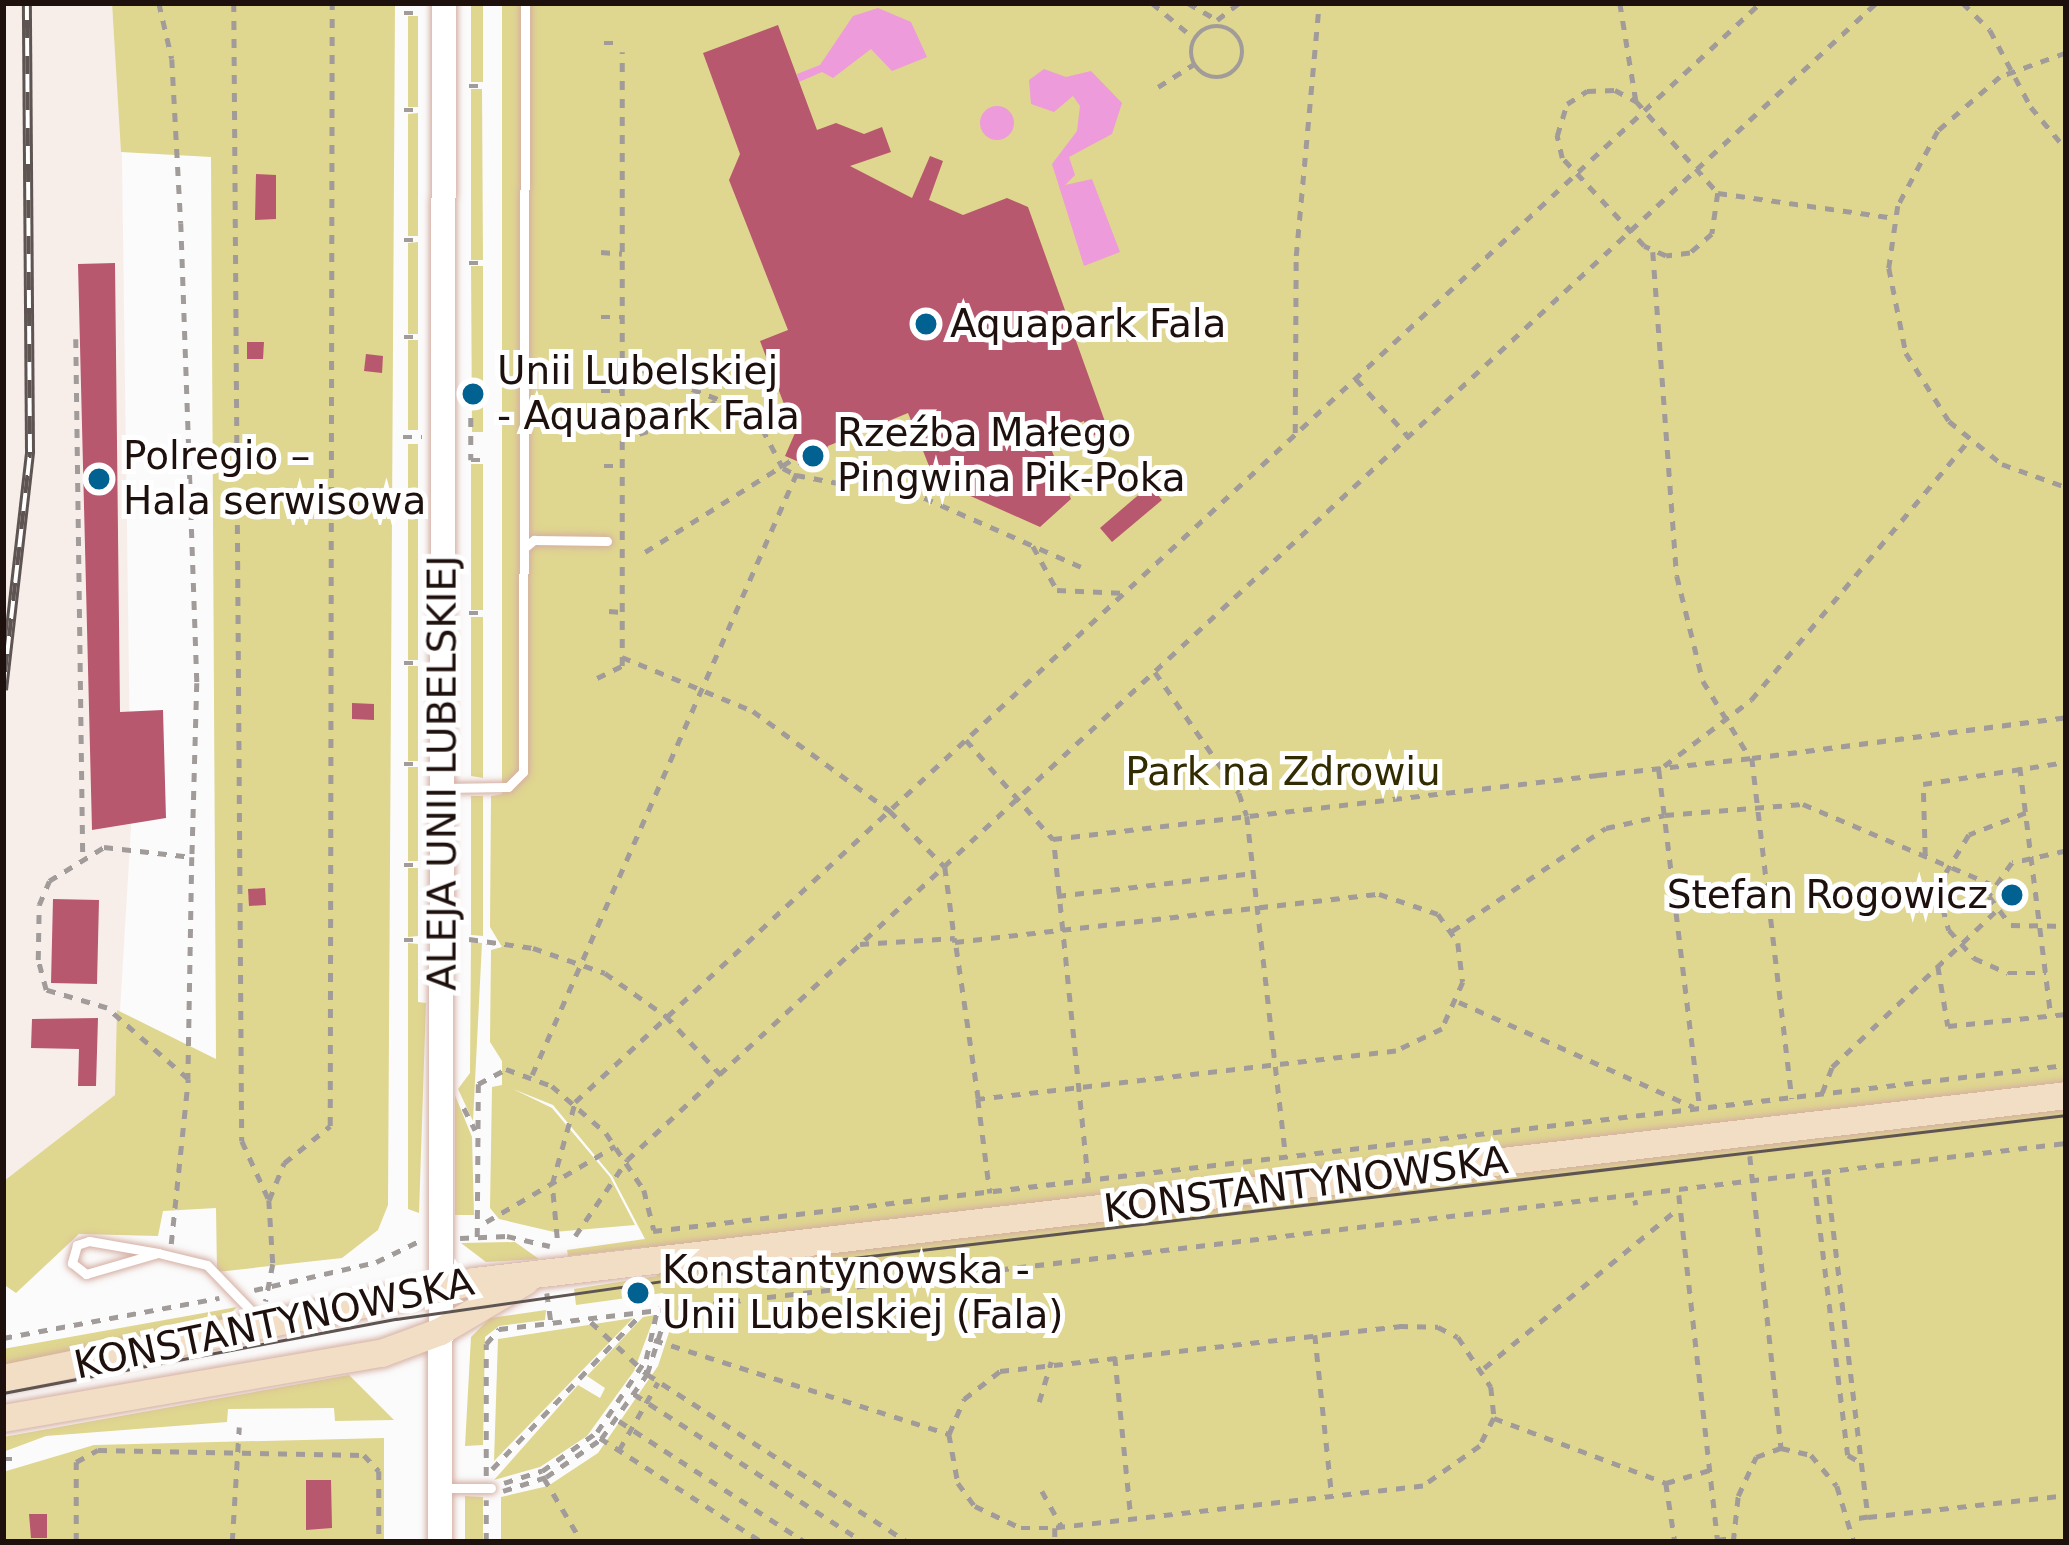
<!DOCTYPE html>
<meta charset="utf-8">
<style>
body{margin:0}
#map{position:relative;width:2069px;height:1545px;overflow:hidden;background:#fbfbfb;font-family:"DejaVu Sans",sans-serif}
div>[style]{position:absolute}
.built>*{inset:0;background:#f7eeea}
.green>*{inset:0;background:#dfd68f}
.water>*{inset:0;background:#ed9bda}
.round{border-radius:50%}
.building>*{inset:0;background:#b8586e}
.path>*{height:4.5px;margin-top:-2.25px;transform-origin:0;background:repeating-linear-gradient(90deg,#a19c9a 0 9px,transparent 0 18px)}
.path>.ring{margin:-2.25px;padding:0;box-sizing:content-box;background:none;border:4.5px solid #a19c9a;border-radius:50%}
.roads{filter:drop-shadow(0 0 3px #d5afa3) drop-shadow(0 0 3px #d5afa3)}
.service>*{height:9px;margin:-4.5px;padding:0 4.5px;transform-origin:4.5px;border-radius:4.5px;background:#fff}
.tertiary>*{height:24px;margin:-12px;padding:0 12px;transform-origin:12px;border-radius:12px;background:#fff}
.secondary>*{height:27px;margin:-13.5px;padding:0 13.5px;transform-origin:13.5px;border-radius:13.5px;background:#f1dec4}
.tram>*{height:3px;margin:-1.5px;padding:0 1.5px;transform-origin:1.5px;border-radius:1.5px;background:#5e5552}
.rail>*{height:10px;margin-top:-5px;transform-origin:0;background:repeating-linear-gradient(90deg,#fff 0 18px,#5e5552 0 36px);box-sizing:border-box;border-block:3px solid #5e5552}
.dots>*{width:33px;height:33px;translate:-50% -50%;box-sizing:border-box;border:6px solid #fff;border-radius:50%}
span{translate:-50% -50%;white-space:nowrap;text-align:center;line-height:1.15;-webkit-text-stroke:10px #fff;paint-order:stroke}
.poi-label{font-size:39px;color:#1e110d}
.left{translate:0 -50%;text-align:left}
.right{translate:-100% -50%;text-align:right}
.park-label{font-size:39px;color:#322c00}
.street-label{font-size:39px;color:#1e110d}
.frame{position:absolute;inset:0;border:6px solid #1e110d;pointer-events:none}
</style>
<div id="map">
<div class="built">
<div style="clip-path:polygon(3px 3px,112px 3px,122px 158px,131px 828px,115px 1095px,5px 1181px,3px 1205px)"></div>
</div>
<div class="green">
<div style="clip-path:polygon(112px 3px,395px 3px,388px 1205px,378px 1230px,342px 1258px,217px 1272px,216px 1208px,163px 1211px,158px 1236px,79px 1234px,16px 1293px,3px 1284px,4px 1181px,115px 1095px,117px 1010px,216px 1059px,211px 157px,121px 152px)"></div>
<div style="clip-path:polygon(471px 3px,483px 3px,483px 82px,471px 82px)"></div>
<div style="clip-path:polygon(502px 3px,2066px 3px,2066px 1542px,501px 1542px,501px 1497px,548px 1486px,598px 1453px,658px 1366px,673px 1320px,663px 1293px,576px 1305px,574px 1289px,657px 1276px,647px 1247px,568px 1256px,567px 1250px,645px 1239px,612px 1176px,553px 1105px,513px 1089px,552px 1108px,610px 1177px,635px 1225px,554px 1232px,499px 1219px,490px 1208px,492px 1087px,502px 1085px,502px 1061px,490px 1042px,491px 950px,502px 947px,490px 927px,491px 796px,502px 794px)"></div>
<div style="clip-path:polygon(408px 16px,418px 16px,418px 107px,408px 107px)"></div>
<div style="clip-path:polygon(471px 89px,482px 89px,483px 260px,471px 260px)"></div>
<div style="clip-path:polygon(418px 113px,418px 236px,408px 236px,408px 114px)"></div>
<div style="clip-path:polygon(418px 242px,418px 334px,408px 334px,408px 243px)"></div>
<div style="clip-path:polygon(471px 266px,483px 266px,483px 432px,472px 432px)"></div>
<div style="clip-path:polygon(408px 340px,418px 340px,418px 430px,408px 430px)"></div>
<div style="clip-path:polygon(408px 444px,418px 444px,418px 660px,408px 660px)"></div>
<div style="clip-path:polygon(471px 464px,483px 464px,483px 610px,471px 610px)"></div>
<div style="clip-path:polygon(471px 617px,483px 617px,483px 778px,471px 776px)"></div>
<div style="clip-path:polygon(408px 666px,418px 666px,418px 761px,408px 761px)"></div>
<div style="clip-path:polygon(408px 767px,418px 767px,418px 861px,408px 861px)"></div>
<div style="clip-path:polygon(471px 796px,483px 796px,483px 936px,471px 935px)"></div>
<div style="clip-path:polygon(408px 868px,418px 868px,418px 936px,408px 937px)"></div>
<div style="clip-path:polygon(471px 942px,482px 943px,473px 1121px,458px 1089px,470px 1073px)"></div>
<div style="clip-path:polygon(408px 943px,418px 944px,418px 1002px,426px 1003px,419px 1213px,408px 1209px)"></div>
<div style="clip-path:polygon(455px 1095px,472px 1137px,474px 1215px,455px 1215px)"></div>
<div style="clip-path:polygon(515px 1242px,539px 1259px,486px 1262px,461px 1243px)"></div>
<div style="clip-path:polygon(237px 1307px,226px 1318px,3px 1365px,3px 1349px)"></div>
<div style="clip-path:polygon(546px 1310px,545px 1320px,499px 1326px,485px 1337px,483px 1445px,465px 1446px,471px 1337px,490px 1318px)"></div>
<div style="clip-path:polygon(655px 1315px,634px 1371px,587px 1436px,540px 1467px,494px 1480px,578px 1385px,600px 1398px,605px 1388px,587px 1376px,643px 1317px)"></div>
<div style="clip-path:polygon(633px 1318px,494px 1461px,498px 1339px)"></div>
<div style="clip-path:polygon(349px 1375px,394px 1420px,335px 1421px,334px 1408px,228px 1409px,227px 1422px,46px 1436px,3px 1452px,3px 1437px)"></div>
<div style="clip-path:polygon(384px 1438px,384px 1542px,3px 1542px,3px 1472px,94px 1445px)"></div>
<div style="clip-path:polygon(465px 1496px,483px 1497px,483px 1542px,465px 1542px)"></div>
</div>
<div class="water">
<div style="clip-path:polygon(878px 8px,911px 22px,927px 57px,892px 71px,871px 49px,833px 78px,822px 72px,799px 82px,797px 74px,820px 65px,853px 16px)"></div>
<div style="clip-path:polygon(1044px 69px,1066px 77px,1091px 71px,1122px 103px,1112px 134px,1069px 157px,1075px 175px,1065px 185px,1092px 179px,1120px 252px,1084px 266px,1052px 164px,1077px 131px,1080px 106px,1073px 96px,1054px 112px,1031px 104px,1029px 80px)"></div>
<div class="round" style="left:980px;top:106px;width:34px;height:34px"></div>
</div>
<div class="building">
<div style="clip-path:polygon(778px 25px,817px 130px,836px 123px,864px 134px,882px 127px,891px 152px,850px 166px,912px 198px,930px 156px,943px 161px,929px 200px,963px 215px,1007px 198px,1028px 207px,1108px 430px,1090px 437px,1084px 421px,1046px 436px,1071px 499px,1040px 527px,948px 486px,931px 471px,908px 413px,828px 446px,818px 470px,785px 456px,795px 433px,760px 341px,788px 330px,729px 180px,740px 154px,703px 53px)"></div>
<div style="clip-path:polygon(256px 174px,276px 175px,276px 219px,255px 220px)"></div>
<div style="clip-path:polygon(115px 263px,120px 712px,163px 710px,166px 818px,92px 830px,78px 264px)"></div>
<div style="clip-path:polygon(247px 342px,264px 342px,263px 359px,247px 359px)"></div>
<div style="clip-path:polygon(366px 354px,383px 356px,382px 373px,364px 371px)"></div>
<div style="clip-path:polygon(1150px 485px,1162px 500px,1112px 542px,1100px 528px)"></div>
<div style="clip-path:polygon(352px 703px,374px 704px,374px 720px,352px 719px)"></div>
<div style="clip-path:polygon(265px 888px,266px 905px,249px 906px,248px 889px)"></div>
<div style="clip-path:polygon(53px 899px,99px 900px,97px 984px,51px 983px)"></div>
<div style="clip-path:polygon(98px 1018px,96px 1086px,78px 1086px,79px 1049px,31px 1048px,32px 1019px)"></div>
<div style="clip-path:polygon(306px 1480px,331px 1480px,332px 1528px,306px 1530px)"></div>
<div style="clip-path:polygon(29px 1514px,47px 1514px,47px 1538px,31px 1538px)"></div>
</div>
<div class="path">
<div style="left:159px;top:3px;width:57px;rotate:76.9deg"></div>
<div style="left:172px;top:59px;width:164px;rotate:86.9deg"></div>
<div style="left:181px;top:223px;width:460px;rotate:88deg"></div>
<div style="left:197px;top:683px;width:174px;rotate:91.6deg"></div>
<div style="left:234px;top:3px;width:1138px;rotate:89.6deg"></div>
<div style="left:242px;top:1141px;width:65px;rotate:65.4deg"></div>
<div style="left:269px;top:1200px;width:64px;rotate:86.4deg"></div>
<div style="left:273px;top:1264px;width:38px;rotate:101deg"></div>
<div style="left:1152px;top:3px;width:56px;rotate:39.9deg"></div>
<div style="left:1188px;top:3px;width:34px;rotate:30deg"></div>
<div style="left:1217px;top:20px;width:28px;rotate:-38deg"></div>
<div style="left:1620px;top:3px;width:99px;rotate:80.7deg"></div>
<div style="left:1963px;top:3px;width:38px;rotate:45deg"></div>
<div style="left:1990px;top:30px;width:87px;rotate:62deg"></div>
<div style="left:2031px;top:107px;width:55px;rotate:50.2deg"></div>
<div style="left:404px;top:13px;width:14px"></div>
<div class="ring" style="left:1191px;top:26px;width:47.5px;height:47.5px"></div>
<div style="left:604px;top:43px;width:18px"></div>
<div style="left:2066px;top:53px;width:70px;rotate:160deg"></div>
<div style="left:2000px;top:77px;width:82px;rotate:138.9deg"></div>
<div style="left:1938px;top:131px;width:85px;rotate:118.1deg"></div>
<div style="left:1898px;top:206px;width:63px;rotate:98.3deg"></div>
<div style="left:1889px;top:268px;width:87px;rotate:78.7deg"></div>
<div style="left:1906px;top:353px;width:80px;rotate:57.7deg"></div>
<div style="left:1949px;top:421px;width:68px;rotate:39.1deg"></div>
<div style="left:2002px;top:464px;width:68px;rotate:19.8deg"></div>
<div style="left:469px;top:86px;width:18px"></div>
<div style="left:1158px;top:87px;width:43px;rotate:-32.6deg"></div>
<div style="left:1615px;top:90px;width:24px;rotate:28deg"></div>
<div style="left:1636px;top:101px;width:123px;rotate:48.3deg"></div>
<div style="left:1718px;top:193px;width:41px;rotate:98.3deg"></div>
<div style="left:1712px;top:234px;width:29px;rotate:139deg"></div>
<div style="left:1690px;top:253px;width:24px;rotate:173deg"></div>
<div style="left:1666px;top:256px;width:24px;rotate:-156deg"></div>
<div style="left:1644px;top:246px;width:120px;rotate:-133deg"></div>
<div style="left:1562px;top:158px;width:23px;rotate:-103deg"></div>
<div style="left:1557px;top:136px;width:34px;rotate:-73deg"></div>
<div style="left:1567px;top:104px;width:24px;rotate:-33deg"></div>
<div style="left:1587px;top:91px;width:28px;rotate:-2deg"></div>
<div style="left:404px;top:110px;width:14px"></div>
<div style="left:1718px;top:193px;width:179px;rotate:8deg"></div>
<div style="left:404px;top:240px;width:14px"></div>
<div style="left:601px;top:252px;width:21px;rotate:5deg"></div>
<div style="left:1653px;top:252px;width:325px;rotate:85.8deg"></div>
<div style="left:1677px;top:576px;width:108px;rotate:76.1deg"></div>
<div style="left:1703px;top:681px;width:88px;rotate:58.5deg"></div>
<div style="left:469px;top:263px;width:18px"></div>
<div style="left:601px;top:317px;width:21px"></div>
<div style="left:404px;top:337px;width:14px"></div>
<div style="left:76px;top:339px;width:519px;rotate:89.23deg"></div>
<div style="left:625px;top:363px;width:138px;rotate:21.2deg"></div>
<div style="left:754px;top:413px;width:62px;rotate:62.2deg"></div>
<div style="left:783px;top:468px;width:15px;rotate:28deg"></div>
<div style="left:796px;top:475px;width:43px;rotate:10.8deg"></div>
<div style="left:838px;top:483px;width:38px;rotate:-11deg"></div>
<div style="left:875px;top:476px;width:225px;rotate:23.8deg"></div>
<div style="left:1356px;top:379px;width:79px;rotate:47.6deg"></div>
<div style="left:471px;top:382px;width:78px;rotate:90deg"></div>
<div style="left:471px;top:460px;width:16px"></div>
<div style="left:601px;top:391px;width:21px"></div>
<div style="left:1295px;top:433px;width:177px;rotate:-89.7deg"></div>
<div style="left:1296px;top:256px;width:254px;rotate:-84.8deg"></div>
<div style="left:403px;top:437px;width:19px"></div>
<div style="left:622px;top:439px;width:77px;rotate:-17.3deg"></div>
<div style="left:696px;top:416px;width:24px;rotate:-38deg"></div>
<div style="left:604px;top:466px;width:18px"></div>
<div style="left:1033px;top:546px;width:50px;rotate:61.4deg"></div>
<div style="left:1057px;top:590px;width:69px;rotate:2.5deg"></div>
<div style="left:645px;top:552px;width:175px;rotate:-32.1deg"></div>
<div style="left:609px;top:611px;width:13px;rotate:4deg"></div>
<div style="left:469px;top:613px;width:18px"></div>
<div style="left:622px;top:657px;width:142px;rotate:22.4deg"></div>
<div style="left:753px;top:711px;width:170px;rotate:36.1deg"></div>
<div style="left:890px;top:811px;width:78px;rotate:45.5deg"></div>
<div style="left:945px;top:867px;width:76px;rotate:82.4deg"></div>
<div style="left:955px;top:942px;width:427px;rotate:-6.5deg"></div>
<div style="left:1379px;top:894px;width:62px;rotate:18.7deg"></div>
<div style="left:1438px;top:914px;width:35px;rotate:55deg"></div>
<div style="left:1458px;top:943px;width:39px;rotate:83deg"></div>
<div style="left:1463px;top:982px;width:51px;rotate:114.1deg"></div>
<div style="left:1442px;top:1029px;width:51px;rotate:154.4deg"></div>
<div style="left:1396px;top:1051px;width:421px;rotate:173.4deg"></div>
<div style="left:978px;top:1099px;width:159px;rotate:-98.3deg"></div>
<div style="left:404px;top:663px;width:14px"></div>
<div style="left:1155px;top:672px;width:147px;rotate:55.2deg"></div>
<div style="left:1239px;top:793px;width:24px;rotate:71deg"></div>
<div style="left:1247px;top:816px;width:344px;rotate:83.5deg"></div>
<div style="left:597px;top:678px;width:28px;rotate:-26deg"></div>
<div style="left:622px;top:666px;width:614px;rotate:-90deg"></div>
<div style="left:966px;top:740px;width:132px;rotate:48.7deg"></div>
<div style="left:1752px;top:758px;width:317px;rotate:-7.4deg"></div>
<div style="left:404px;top:764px;width:14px"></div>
<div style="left:1664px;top:766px;width:109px;rotate:-37.2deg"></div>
<div style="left:1751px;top:700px;width:339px;rotate:-50deg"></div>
<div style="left:2020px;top:767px;width:250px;rotate:82.9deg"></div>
<div style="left:1659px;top:770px;width:342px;rotate:83.1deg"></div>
<div style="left:2026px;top:813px;width:61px;rotate:158.9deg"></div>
<div style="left:1969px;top:835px;width:44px;rotate:121.2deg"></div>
<div style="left:1946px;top:873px;width:35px;rotate:95deg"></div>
<div style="left:1943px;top:908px;width:23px;rotate:75deg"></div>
<div style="left:1949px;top:930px;width:38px;rotate:48deg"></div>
<div style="left:1974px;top:958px;width:37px;rotate:24deg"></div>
<div style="left:2008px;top:973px;width:38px"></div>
<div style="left:2066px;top:851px;width:55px;rotate:167.5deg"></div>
<div style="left:2012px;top:863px;width:40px;rotate:124.9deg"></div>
<div style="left:1989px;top:896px;width:36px;rotate:53deg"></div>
<div style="left:2011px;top:925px;width:55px;rotate:1deg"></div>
<div style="left:1925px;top:856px;width:72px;rotate:-91.6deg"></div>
<div style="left:1923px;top:784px;width:145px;rotate:-8.7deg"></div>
<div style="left:404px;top:865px;width:14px"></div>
<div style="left:1057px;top:896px;width:198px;rotate:-6.7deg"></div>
<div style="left:1452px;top:931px;width:185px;rotate:-33.8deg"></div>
<div style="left:1606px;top:828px;width:60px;rotate:-12.4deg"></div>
<div style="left:1665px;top:815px;width:138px;rotate:-4.6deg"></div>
<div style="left:1803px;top:804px;width:204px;rotate:23.1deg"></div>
<div style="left:469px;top:939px;width:65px;rotate:8deg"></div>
<div style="left:533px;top:948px;width:76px;rotate:19.1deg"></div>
<div style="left:605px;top:973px;width:75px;rotate:35.2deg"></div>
<div style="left:666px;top:1016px;width:81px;rotate:47deg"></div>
<div style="left:404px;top:940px;width:14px"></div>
<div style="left:860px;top:944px;width:95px;rotate:-3.6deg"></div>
<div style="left:1938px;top:966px;width:61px;rotate:80.5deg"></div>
<div style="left:1948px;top:1026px;width:119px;rotate:-5.8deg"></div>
<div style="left:1459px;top:1002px;width:257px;rotate:24.1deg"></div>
<div style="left:532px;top:1075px;width:669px;rotate:-66.27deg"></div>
<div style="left:1822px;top:1093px;width:28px;rotate:-69deg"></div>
<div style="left:1832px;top:1067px;width:225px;rotate:-43.6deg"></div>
<div style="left:978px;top:1099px;width:95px;rotate:82.7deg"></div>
<div style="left:464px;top:1108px;width:25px;rotate:63deg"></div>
<div style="left:1750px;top:1156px;width:294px;rotate:83.9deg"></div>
<div style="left:1781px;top:1448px;width:31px;rotate:13deg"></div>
<div style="left:1811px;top:1455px;width:40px;rotate:50deg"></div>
<div style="left:1837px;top:1486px;width:59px;rotate:73.1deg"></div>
<div style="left:1827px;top:1177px;width:342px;rotate:83.1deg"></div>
<div style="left:1868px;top:1517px;width:18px;rotate:171deg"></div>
<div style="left:1814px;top:1179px;width:278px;rotate:83deg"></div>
<div style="left:1848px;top:1455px;width:16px;rotate:30deg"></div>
<div style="left:1088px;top:1181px;width:344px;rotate:-95.8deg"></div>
<div style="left:1053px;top:839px;width:549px;rotate:-6.7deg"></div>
<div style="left:1598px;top:775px;width:155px;rotate:-6.3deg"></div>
<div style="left:1752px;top:758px;width:343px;rotate:83.3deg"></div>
<div style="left:1679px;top:1195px;width:347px;rotate:83.6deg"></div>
<div style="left:269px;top:1200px;width:40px;rotate:-68deg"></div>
<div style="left:284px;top:1163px;width:59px;rotate:-38.8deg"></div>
<div style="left:330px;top:1126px;width:1123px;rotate:-89.9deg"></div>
<div style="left:1635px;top:1200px;width:5px;rotate:79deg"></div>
<div style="left:486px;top:1222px;width:150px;rotate:-30.5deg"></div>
<div style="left:653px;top:1231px;width:1423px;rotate:-6.7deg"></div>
<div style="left:575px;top:1236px;width:92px;rotate:-55.6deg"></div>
<div style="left:627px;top:1160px;width:1703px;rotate:-42.81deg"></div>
<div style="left:477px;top:1237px;width:153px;rotate:-89.6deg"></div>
<div style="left:478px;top:1084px;width:32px;rotate:-28deg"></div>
<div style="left:506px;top:1069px;width:49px;rotate:20.3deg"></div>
<div style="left:552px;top:1086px;width:72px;rotate:41deg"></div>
<div style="left:606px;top:1133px;width:69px;rotate:56.3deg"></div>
<div style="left:644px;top:1190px;width:41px;rotate:76deg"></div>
<div style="left:460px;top:1238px;width:47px;rotate:-2.4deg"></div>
<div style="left:507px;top:1236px;width:44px;rotate:13.1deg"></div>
<div style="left:557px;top:1238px;width:54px;rotate:-95.3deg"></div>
<div style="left:552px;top:1184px;width:85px;rotate:-74.3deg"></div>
<div style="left:575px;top:1102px;width:1616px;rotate:-42.84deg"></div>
<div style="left:171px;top:1244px;width:166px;rotate:-84.1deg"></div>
<div style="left:188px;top:1079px;width:108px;rotate:-138.8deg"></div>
<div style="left:107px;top:1008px;width:64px;rotate:-163.6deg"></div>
<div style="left:46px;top:990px;width:31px;rotate:-105deg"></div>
<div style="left:38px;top:960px;width:55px;rotate:-89deg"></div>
<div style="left:39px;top:905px;width:26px;rotate:-67deg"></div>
<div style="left:49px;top:881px;width:65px;rotate:-31.7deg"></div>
<div style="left:104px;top:847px;width:89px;rotate:6.5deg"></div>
<div style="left:192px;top:857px;width:222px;rotate:91deg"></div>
<div style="left:254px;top:1290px;width:125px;rotate:-12.9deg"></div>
<div style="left:376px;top:1262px;width:48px;rotate:-26deg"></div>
<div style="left:547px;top:1293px;width:29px;rotate:82deg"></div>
<div style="left:591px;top:1322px;width:76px;rotate:42.9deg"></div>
<div style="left:647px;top:1374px;width:310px;rotate:32.8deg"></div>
<div style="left:1315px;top:1335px;width:162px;rotate:84deg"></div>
<div style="left:3px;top:1338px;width:220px;rotate:-10.5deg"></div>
<div style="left:654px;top:1340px;width:310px;rotate:17.7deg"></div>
<div style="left:949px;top:1434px;width:50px;rotate:79.6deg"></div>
<div style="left:958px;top:1483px;width:29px;rotate:54deg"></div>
<div style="left:975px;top:1506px;width:51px;rotate:25.6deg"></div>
<div style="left:1021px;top:1528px;width:34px"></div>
<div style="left:1055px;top:1528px;width:14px;rotate:90deg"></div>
<div style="left:1115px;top:1357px;width:162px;rotate:84.3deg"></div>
<div style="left:1484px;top:1368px;width:252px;rotate:-39.4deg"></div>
<div style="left:634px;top:1394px;width:274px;rotate:32.8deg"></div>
<div style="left:1039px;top:1402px;width:42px;rotate:-73.3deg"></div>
<div style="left:1494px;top:1418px;width:184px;rotate:20.7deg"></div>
<div style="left:1666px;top:1483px;width:60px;rotate:81.3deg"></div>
<div style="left:619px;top:1421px;width:222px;rotate:33deg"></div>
<div style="left:949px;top:1434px;width:38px;rotate:-67deg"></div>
<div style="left:964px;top:1399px;width:46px;rotate:-37.9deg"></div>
<div style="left:1000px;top:1371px;width:402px;rotate:-6.4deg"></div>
<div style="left:1399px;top:1326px;width:39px;rotate:1deg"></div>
<div style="left:1438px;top:1327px;width:22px;rotate:27deg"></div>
<div style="left:1458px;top:1337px;width:60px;rotate:56.6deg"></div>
<div style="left:1491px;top:1387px;width:31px;rotate:84deg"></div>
<div style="left:1494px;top:1418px;width:31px;rotate:117deg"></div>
<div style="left:1480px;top:1446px;width:70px;rotate:144.9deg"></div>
<div style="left:1423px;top:1486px;width:370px;rotate:173.5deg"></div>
<div style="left:600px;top:1438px;width:193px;rotate:32.7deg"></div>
<div style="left:619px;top:1450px;width:78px;rotate:-60.2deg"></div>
<div style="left:3px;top:1459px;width:9px"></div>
<div style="left:492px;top:1469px;width:215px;rotate:-46.1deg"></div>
<div style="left:486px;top:1476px;width:132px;rotate:-90deg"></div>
<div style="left:486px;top:1344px;width:20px;rotate:-49deg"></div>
<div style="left:499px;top:1329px;width:1578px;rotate:-6.77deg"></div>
<div style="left:544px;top:1478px;width:74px;rotate:59.3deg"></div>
<div style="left:504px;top:1483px;width:40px;rotate:-18deg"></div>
<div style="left:542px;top:1471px;width:67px;rotate:-35.3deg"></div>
<div style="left:597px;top:1432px;width:88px;rotate:-56.1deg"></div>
<div style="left:646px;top:1359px;width:54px;rotate:-77.2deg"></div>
<div style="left:1666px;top:1483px;width:46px;rotate:-16.5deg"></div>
<div style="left:503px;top:1491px;width:45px;rotate:-18deg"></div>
<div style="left:546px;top:1477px;width:67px;rotate:-34.6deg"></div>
<div style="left:601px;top:1439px;width:80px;rotate:-54.7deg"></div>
<div style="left:647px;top:1374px;width:66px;rotate:-72.4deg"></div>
<div style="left:1042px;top:1491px;width:41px;rotate:60.9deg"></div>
<div style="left:1868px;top:1517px;width:199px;rotate:-6.3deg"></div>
<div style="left:3px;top:1538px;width:4px;rotate:90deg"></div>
<div style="left:76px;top:1542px;width:80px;rotate:-90deg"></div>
<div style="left:76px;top:1462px;width:25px;rotate:-29deg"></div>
<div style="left:98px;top:1450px;width:266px;rotate:1.1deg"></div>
<div style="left:364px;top:1455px;width:22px;rotate:47deg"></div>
<div style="left:379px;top:1471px;width:71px;rotate:90deg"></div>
<div style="left:232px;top:1542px;width:115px;rotate:-86.5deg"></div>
<div style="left:486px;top:1542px;width:42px;rotate:-90deg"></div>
<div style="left:1699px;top:1542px;width:33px;rotate:-7deg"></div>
<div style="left:1733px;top:1542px;width:46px;rotate:-83.8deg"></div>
<div style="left:1738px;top:1496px;width:43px;rotate:-65.2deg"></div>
<div style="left:1756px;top:1457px;width:27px;rotate:-20deg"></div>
</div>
<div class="roads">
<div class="service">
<div style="left:524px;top:548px;width:13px;rotate:-39deg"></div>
<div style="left:534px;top:540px;width:73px;rotate:0.8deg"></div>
<div style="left:443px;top:788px;width:65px;rotate:-0.9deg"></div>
<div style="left:508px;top:787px;width:21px;rotate:-45deg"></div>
<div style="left:523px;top:772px;width:769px;rotate:-89.85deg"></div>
<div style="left:158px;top:1253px;width:70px;rotate:-170.1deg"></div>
<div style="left:89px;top:1241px;width:13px;rotate:162deg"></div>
<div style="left:77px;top:1245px;width:19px;rotate:106deg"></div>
<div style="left:72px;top:1263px;width:18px;rotate:38deg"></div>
<div style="left:86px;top:1274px;width:75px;rotate:-16.3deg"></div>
<div style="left:158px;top:1253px;width:50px;rotate:13.8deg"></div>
<div style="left:207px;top:1265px;width:79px;rotate:46deg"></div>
<div style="left:440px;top:1488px;width:51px"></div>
</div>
<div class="tertiary">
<div style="left:440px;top:1542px;width:1539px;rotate:-89.85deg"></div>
</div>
<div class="secondary">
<div style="left:3px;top:1378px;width:481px;rotate:-11.6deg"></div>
<div style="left:474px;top:1281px;width:1603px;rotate:-6.66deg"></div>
<div style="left:3px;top:1418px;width:384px;rotate:-9.8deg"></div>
<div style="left:381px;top:1353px;width:63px;rotate:-20.4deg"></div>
<div style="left:440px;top:1331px;width:99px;rotate:-30.5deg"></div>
</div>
</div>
<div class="tram">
<div style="left:3px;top:1393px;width:400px;rotate:-10.7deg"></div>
<div style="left:396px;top:1319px;width:290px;rotate:-8.1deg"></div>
<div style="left:683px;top:1278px;width:1393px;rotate:-6.72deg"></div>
</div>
<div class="rail">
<div style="left:3px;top:690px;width:240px;rotate:-83.5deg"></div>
<div style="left:30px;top:452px;width:449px;rotate:-90.4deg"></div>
</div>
<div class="dots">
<div style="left:926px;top:324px;background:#016191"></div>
<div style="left:473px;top:394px;background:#016191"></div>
<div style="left:813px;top:456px;background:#016191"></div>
<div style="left:99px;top:479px;background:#016191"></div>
<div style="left:2012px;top:895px;background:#016191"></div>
<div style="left:638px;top:1293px;background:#016191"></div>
</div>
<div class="poi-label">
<span class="left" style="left:950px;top:324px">Aquapark Fala</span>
<span class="left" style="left:497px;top:394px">Unii Lubelskiej<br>- Aquapark Fala</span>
<span class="left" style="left:837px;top:456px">Rzeźba Małego<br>Pingwina Pik-Poka</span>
<span class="left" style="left:123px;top:479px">Polregio –<br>Hala serwisowa</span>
<span class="right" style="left:1988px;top:895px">Stefan Rogowicz</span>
<span class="left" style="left:662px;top:1293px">Konstantynowska -<br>Unii Lubelskiej (Fala)</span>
</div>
<div class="park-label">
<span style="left:1283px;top:772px">Park na Zdrowiu</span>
</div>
<div class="street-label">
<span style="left:443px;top:773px;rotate:-90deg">ALEJA UNII LUBELSKIEJ</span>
<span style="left:1306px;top:1185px;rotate:-7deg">KONSTANTYNOWSKA</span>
<span style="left:274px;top:1324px;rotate:-12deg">KONSTANTYNOWSKA</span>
</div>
<div class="frame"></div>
</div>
